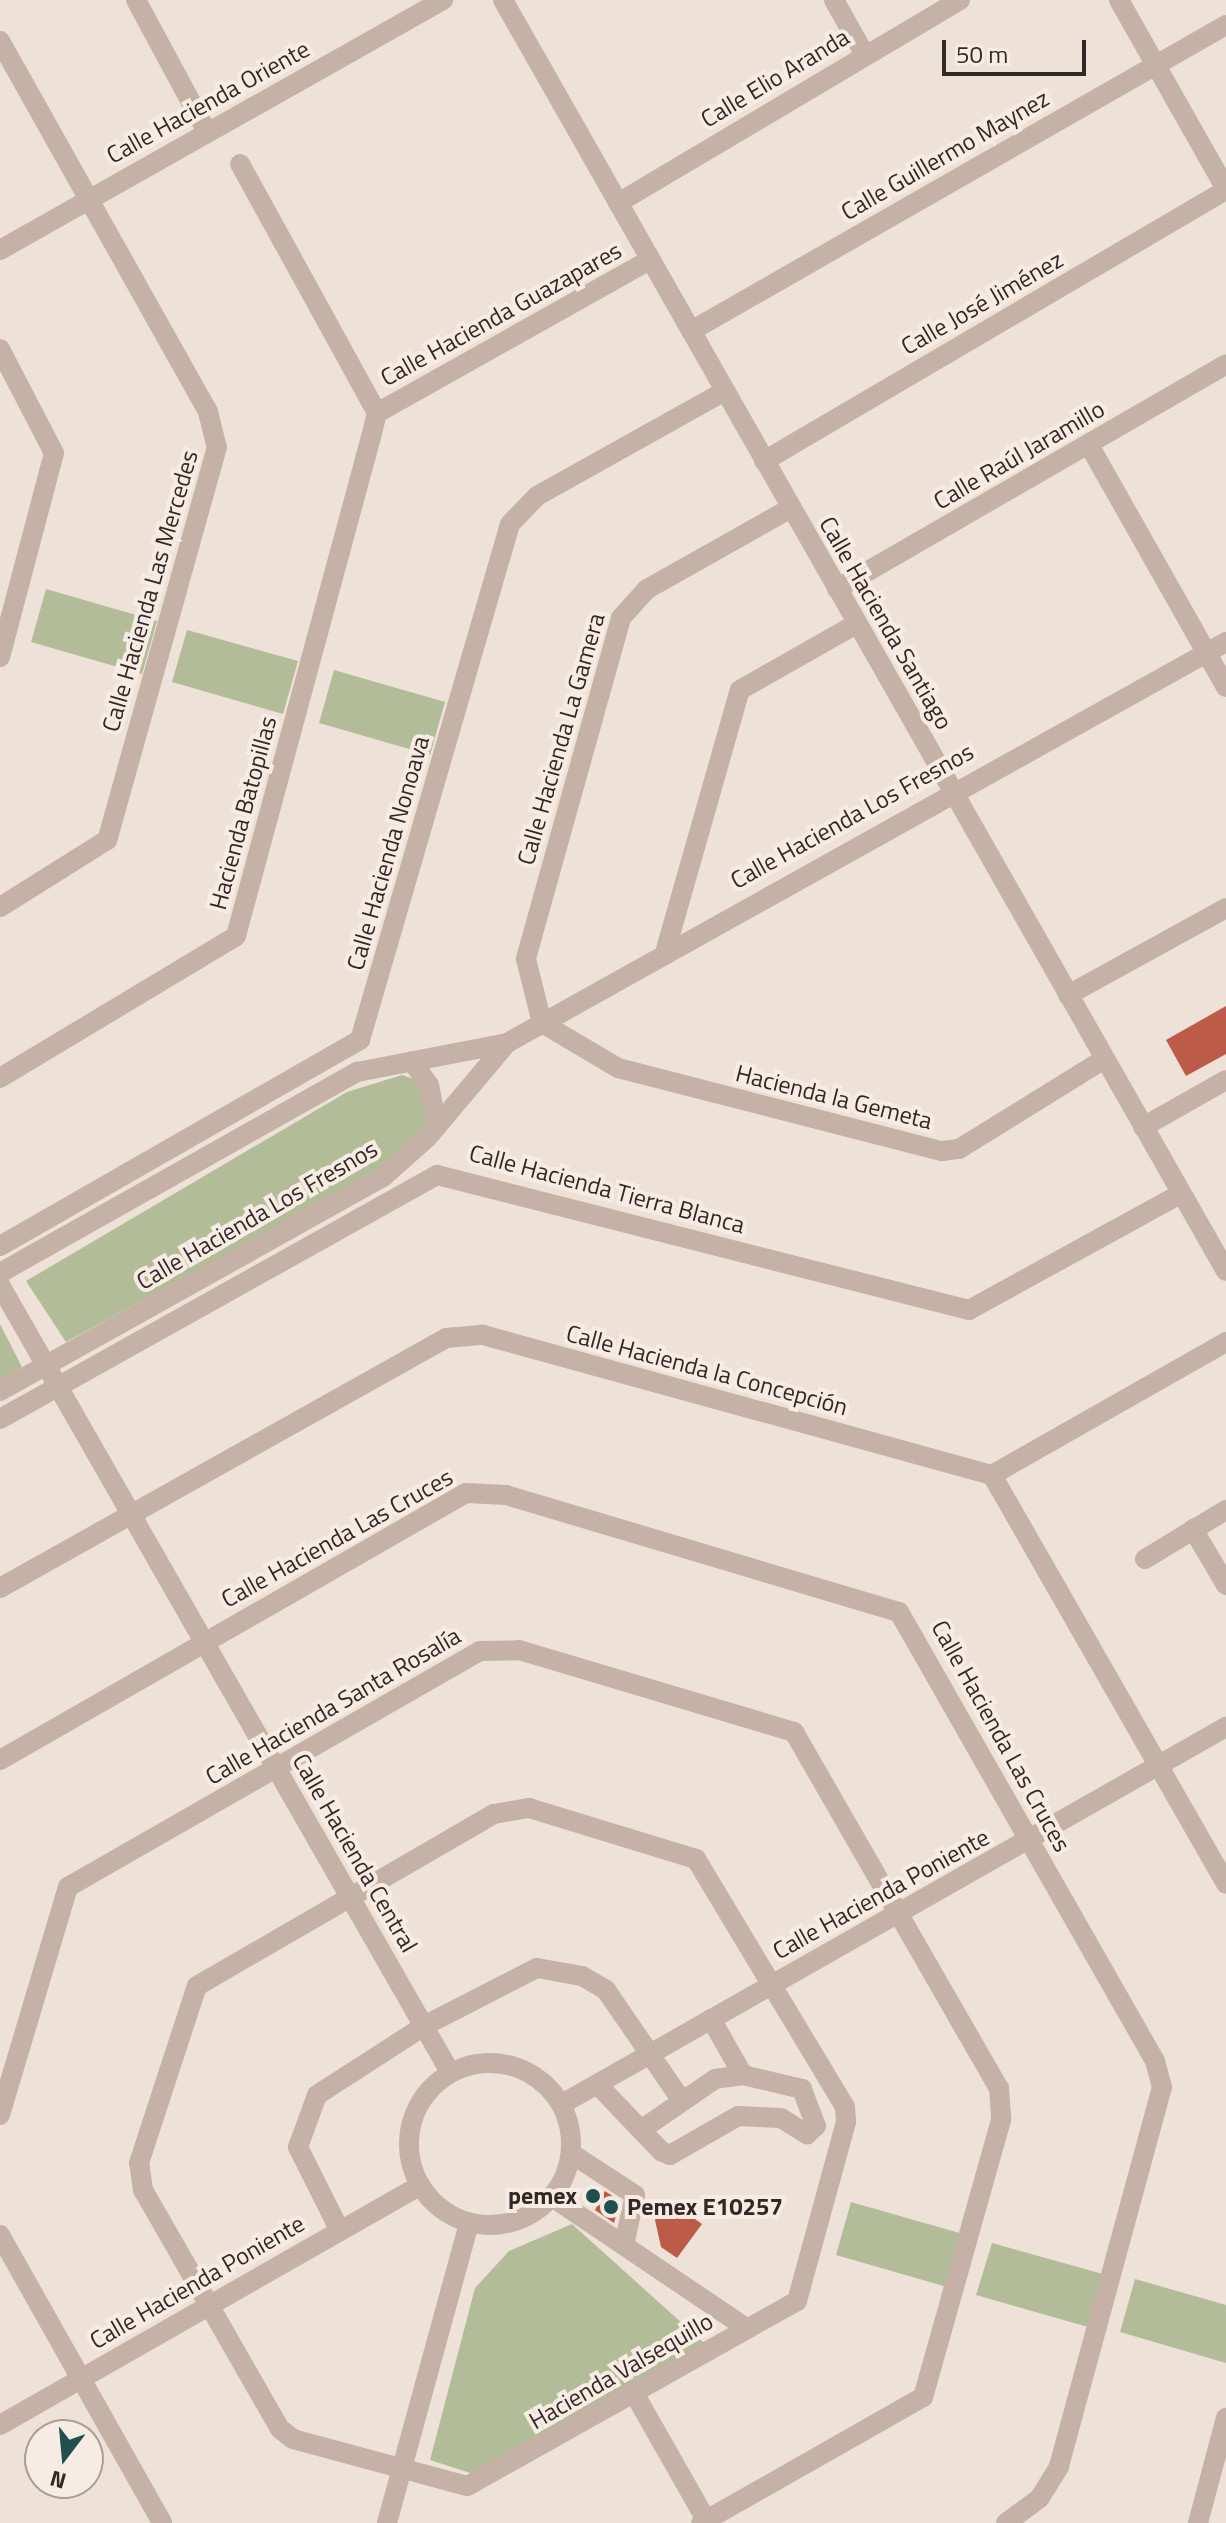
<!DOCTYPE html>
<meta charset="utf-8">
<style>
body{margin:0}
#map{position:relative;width:1226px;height:2523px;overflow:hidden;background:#eee2d8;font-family:"Titillium Web",sans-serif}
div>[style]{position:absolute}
.green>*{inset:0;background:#b3bc99}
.building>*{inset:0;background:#bc5b48}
.minor>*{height:20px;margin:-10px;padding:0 10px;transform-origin:10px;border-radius:10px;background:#c5b1a5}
.minor>.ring{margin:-10px;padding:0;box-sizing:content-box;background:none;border:20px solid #c5b1a5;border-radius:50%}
.dots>*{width:22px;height:22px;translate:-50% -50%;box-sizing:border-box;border:4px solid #f7ece3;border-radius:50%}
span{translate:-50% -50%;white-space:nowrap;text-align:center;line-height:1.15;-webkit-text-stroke:8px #f7ece3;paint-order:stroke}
.street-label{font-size:24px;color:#322826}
.poi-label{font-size:24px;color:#322826;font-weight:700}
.right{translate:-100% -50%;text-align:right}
.left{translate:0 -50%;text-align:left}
.north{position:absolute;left:24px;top:2419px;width:80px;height:80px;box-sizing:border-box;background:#f7ece3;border:2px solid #a89e97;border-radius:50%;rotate:196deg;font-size:22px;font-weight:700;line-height:32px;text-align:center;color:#322826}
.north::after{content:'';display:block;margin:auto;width:28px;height:36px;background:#1f4f4f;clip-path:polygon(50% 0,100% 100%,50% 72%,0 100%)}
.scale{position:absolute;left:942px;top:40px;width:144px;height:36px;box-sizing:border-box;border:4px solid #322826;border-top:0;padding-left:10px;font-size:24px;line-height:28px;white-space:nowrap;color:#322826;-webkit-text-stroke:6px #f7ece3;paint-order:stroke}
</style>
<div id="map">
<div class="green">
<div style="clip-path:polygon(46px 589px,157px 621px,142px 674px,31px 642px)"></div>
<div style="clip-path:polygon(187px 630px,298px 661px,283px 714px,172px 682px)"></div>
<div style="clip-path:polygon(334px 670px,445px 702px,430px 755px,319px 723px)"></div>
<div style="clip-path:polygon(402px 1075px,423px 1082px,428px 1127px,400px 1159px,66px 1342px,26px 1281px,347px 1092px)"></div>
<div style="clip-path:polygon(0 1324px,22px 1367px,0 1380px)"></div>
<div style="clip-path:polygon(851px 2202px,963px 2234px,947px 2287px,836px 2255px)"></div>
<div style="clip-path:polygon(572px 2224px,704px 2343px,473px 2474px,430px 2460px,475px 2288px,509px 2251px)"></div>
<div style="clip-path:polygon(992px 2243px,1103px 2274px,1088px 2327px,976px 2295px)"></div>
<div style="clip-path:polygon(1135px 2279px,1226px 2305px,1226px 2363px,1120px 2332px)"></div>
</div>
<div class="building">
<div style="clip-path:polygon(1226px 1006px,1226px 1054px,1186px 1076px,1166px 1040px)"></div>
<div style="clip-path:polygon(605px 2191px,620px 2201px,614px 2223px,595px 2210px)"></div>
<div style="clip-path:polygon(667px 2199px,702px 2224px,677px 2258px,661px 2247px,655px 2220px)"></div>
</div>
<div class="minor">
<div style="left:136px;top:0;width:150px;rotate:61.7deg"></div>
<div style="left:503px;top:0;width:1462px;rotate:60.37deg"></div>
<div style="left:834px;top:0;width:63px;rotate:60.6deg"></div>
<div style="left:1119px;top:0;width:217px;rotate:60.5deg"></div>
<div style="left:0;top:41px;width:425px;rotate:60.7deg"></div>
<div style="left:208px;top:412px;width:36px;rotate:76deg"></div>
<div style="left:217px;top:447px;width:408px;rotate:105.6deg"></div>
<div style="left:107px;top:840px;width:126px;rotate:147.9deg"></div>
<div style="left:618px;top:203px;width:398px;rotate:-30.7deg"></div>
<div style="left:0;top:250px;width:509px;rotate:-29.44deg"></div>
<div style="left:691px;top:331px;width:616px;rotate:-29.77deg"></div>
<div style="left:0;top:349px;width:117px;rotate:62.6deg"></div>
<div style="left:54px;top:453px;width:211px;rotate:104.8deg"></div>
<div style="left:377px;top:413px;width:313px;rotate:-29.3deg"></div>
<div style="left:1089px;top:445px;width:278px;rotate:60.5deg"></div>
<div style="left:764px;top:461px;width:536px;rotate:-30.4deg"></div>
<div style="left:791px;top:508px;width:165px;rotate:150.6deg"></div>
<div style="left:647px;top:589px;width:39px;rotate:132deg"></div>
<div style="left:621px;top:618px;width:354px;rotate:105.6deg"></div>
<div style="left:526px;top:959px;width:66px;rotate:76deg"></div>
<div style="left:542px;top:1023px;width:88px;rotate:30.6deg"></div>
<div style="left:618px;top:1068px;width:334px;rotate:14.4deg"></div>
<div style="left:942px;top:1151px;width:17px;rotate:-7deg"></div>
<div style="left:959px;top:1149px;width:171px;rotate:-31.8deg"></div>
<div style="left:837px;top:589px;width:449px;rotate:-30deg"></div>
<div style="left:666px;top:949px;width:269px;rotate:-74.1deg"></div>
<div style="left:740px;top:690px;width:133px;rotate:-29.6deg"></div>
<div style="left:1068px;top:995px;width:180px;rotate:-28.8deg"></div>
<div style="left:412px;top:1061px;width:29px;rotate:55deg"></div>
<div style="left:429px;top:1085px;width:42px;rotate:79deg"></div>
<div style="left:0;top:1078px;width:275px;rotate:-31deg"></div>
<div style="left:236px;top:936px;width:517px;rotate:-74.86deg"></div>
<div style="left:371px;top:437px;width:25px;rotate:-76deg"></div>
<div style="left:377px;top:413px;width:284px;rotate:-118.8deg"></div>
<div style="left:1143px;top:1127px;width:95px;rotate:-29.5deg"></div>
<div style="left:0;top:1246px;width:415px;rotate:-29.8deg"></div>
<div style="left:360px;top:1040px;width:537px;rotate:-73.79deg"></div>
<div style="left:510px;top:524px;width:39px;rotate:-46deg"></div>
<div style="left:537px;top:496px;width:215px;rotate:-29.2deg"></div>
<div style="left:0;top:1273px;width:410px;rotate:-29.4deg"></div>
<div style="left:357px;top:1072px;width:153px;rotate:-10.9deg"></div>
<div style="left:507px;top:1043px;width:823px;rotate:-29.15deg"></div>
<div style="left:0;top:1285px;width:907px;rotate:60.24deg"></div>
<div style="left:0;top:1391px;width:439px;rotate:-29.2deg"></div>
<div style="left:383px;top:1177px;width:59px;rotate:-41.6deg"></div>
<div style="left:427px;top:1138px;width:124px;rotate:-49.9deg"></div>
<div style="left:0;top:1419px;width:501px;rotate:-29.18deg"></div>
<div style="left:437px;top:1175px;width:549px;rotate:14.24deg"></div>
<div style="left:969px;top:1310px;width:241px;rotate:-28.8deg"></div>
<div style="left:992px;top:1475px;width:269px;rotate:-29.6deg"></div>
<div style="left:1193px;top:1529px;width:65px;rotate:59.5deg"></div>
<div style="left:1145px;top:1559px;width:95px;rotate:-31.2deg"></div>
<div style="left:0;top:1588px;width:511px;rotate:-29.27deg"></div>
<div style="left:446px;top:1338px;width:37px;rotate:-5deg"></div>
<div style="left:483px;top:1335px;width:528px;rotate:15.38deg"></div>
<div style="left:992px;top:1475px;width:471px;rotate:60.2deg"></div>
<div style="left:0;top:1760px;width:537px;rotate:-29.81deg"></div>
<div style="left:466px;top:1493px;width:40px;rotate:2.9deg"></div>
<div style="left:506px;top:1495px;width:410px;rotate:16.6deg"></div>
<div style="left:899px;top:1612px;width:517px;rotate:60.31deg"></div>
<div style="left:1155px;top:2061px;width:27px;rotate:75deg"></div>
<div style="left:1162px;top:2087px;width:394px;rotate:105.2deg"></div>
<div style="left:1059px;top:2467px;width:36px;rotate:122deg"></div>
<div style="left:1040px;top:2498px;width:42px;rotate:143.7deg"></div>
<div style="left:529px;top:1808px;width:175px;rotate:17deg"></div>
<div style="left:696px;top:1859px;width:289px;rotate:59deg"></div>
<div style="left:845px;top:2107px;width:15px;rotate:86deg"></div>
<div style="left:846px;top:2122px;width:186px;rotate:105.3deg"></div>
<div style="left:797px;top:2301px;width:378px;rotate:150.7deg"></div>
<div style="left:467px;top:2486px;width:180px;rotate:-164.9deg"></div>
<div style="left:293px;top:2439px;width:16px;rotate:-142deg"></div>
<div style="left:280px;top:2429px;width:275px;rotate:-119.8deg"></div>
<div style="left:143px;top:2190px;width:27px;rotate:-98deg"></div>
<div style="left:139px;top:2163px;width:186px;rotate:-71.9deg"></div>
<div style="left:197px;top:1986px;width:343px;rotate:-30.1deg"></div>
<div style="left:494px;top:1814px;width:36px;rotate:-10deg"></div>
<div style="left:711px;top:2019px;width:64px;rotate:60.3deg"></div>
<div class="ring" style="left:409px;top:2063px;width:142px;height:142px"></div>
<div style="left:597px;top:2084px;width:93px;rotate:46.3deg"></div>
<div style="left:661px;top:2151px;width:10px;rotate:24deg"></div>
<div style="left:670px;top:2155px;width:78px;rotate:-29.8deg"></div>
<div style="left:738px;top:2116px;width:43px;rotate:2.7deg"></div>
<div style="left:781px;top:2118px;width:31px;rotate:32deg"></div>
<div style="left:807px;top:2134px;width:12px;rotate:-42deg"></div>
<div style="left:816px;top:2126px;width:40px;rotate:-111deg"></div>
<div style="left:802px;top:2089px;width:61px;rotate:-166.7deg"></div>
<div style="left:743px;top:2075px;width:28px;rotate:172deg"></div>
<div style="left:715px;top:2079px;width:90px;rotate:145.4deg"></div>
<div style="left:562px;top:2104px;width:764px;rotate:-29.59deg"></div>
<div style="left:0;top:2115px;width:238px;rotate:-73.4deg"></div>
<div style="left:68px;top:1887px;width:475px;rotate:-29.8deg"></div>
<div style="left:480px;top:1651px;width:39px;rotate:-1deg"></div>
<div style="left:519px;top:1650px;width:287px;rotate:16.6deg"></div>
<div style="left:794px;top:1732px;width:411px;rotate:60.1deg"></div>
<div style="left:999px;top:2088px;width:32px;rotate:86deg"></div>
<div style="left:1001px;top:2120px;width:288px;rotate:105.7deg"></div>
<div style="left:923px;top:2397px;width:255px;rotate:150.4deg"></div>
<div style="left:572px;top:2154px;width:75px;rotate:33.1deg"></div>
<div style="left:635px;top:2195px;width:51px;rotate:102.4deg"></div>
<div style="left:552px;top:2197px;width:236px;rotate:34deg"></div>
<div style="left:340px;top:2231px;width:94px;rotate:-116.6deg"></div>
<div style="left:298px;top:2147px;width:55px;rotate:-69.9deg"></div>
<div style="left:317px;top:2095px;width:127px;rotate:-32.8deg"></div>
<div style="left:424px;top:2026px;width:127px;rotate:-27.2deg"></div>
<div style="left:537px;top:1968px;width:46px;rotate:10.1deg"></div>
<div style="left:582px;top:1976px;width:28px;rotate:30deg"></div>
<div style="left:606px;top:1990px;width:131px;rotate:55.6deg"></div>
<div style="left:0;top:2235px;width:330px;rotate:60.6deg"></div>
<div style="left:634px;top:2393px;width:150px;rotate:60.4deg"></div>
<div style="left:0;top:2425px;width:484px;rotate:-29.7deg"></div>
<div style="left:387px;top:2523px;width:311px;rotate:-74.7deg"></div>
<div style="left:1198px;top:2523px;width:109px;rotate:-75.1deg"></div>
</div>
<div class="dots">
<div style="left:593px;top:2196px;background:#1f4f4f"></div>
<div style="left:611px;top:2207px;background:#1f4f4f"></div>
</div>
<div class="street-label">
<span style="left:775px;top:78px;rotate:-31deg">Calle Elio Aranda</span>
<span style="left:208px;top:102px;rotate:-29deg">Calle Hacienda Oriente</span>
<span style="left:945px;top:155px;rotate:-30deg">Calle Guillermo Maynez</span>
<span style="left:982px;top:303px;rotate:-30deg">Calle José Jiménez</span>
<span style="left:501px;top:314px;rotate:-29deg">Calle Hacienda Guazapares</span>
<span style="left:1019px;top:455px;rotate:-30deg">Calle Raúl Jaramillo</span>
<span style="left:150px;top:591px;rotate:-74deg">Calle Hacienda Las Mercedes</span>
<span style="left:886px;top:623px;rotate:60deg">Calle Hacienda Santiago</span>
<span style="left:561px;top:739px;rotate:-74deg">Calle Hacienda La Gamera</span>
<span style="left:243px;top:813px;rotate:-75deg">Hacienda Batopillas</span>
<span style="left:852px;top:816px;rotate:-29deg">Calle Hacienda Los Fresnos</span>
<span style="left:388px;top:853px;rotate:-74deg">Calle Hacienda Nonoava</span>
<span style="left:834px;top:1097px;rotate:14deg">Hacienda la Gemeta</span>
<span style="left:607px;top:1189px;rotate:15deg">Calle Hacienda Tierra Blanca</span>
<span style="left:257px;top:1215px;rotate:-30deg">Calle Hacienda Los Fresnos</span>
<span style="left:707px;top:1370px;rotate:15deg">Calle Hacienda la Concepción</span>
<span style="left:337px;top:1538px;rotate:-29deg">Calle Hacienda Las Cruces</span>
<span style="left:333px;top:1706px;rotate:-30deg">Calle Hacienda Santa Rosalía</span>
<span style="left:1001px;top:1736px;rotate:61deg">Calle Hacienda Las Cruces</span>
<span style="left:355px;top:1853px;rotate:60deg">Calle Hacienda Central</span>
<span style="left:881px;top:1894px;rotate:-29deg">Calle Hacienda Poniente</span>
<span style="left:197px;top:2282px;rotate:-30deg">Calle Hacienda Poniente</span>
<span style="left:621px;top:2371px;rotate:-30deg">Hacienda Valsequillo</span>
</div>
<div class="poi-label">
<span class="right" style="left:577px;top:2196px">pemex</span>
<span class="left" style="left:627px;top:2207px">Pemex E10257</span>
</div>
<div class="north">N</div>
<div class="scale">50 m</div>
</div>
